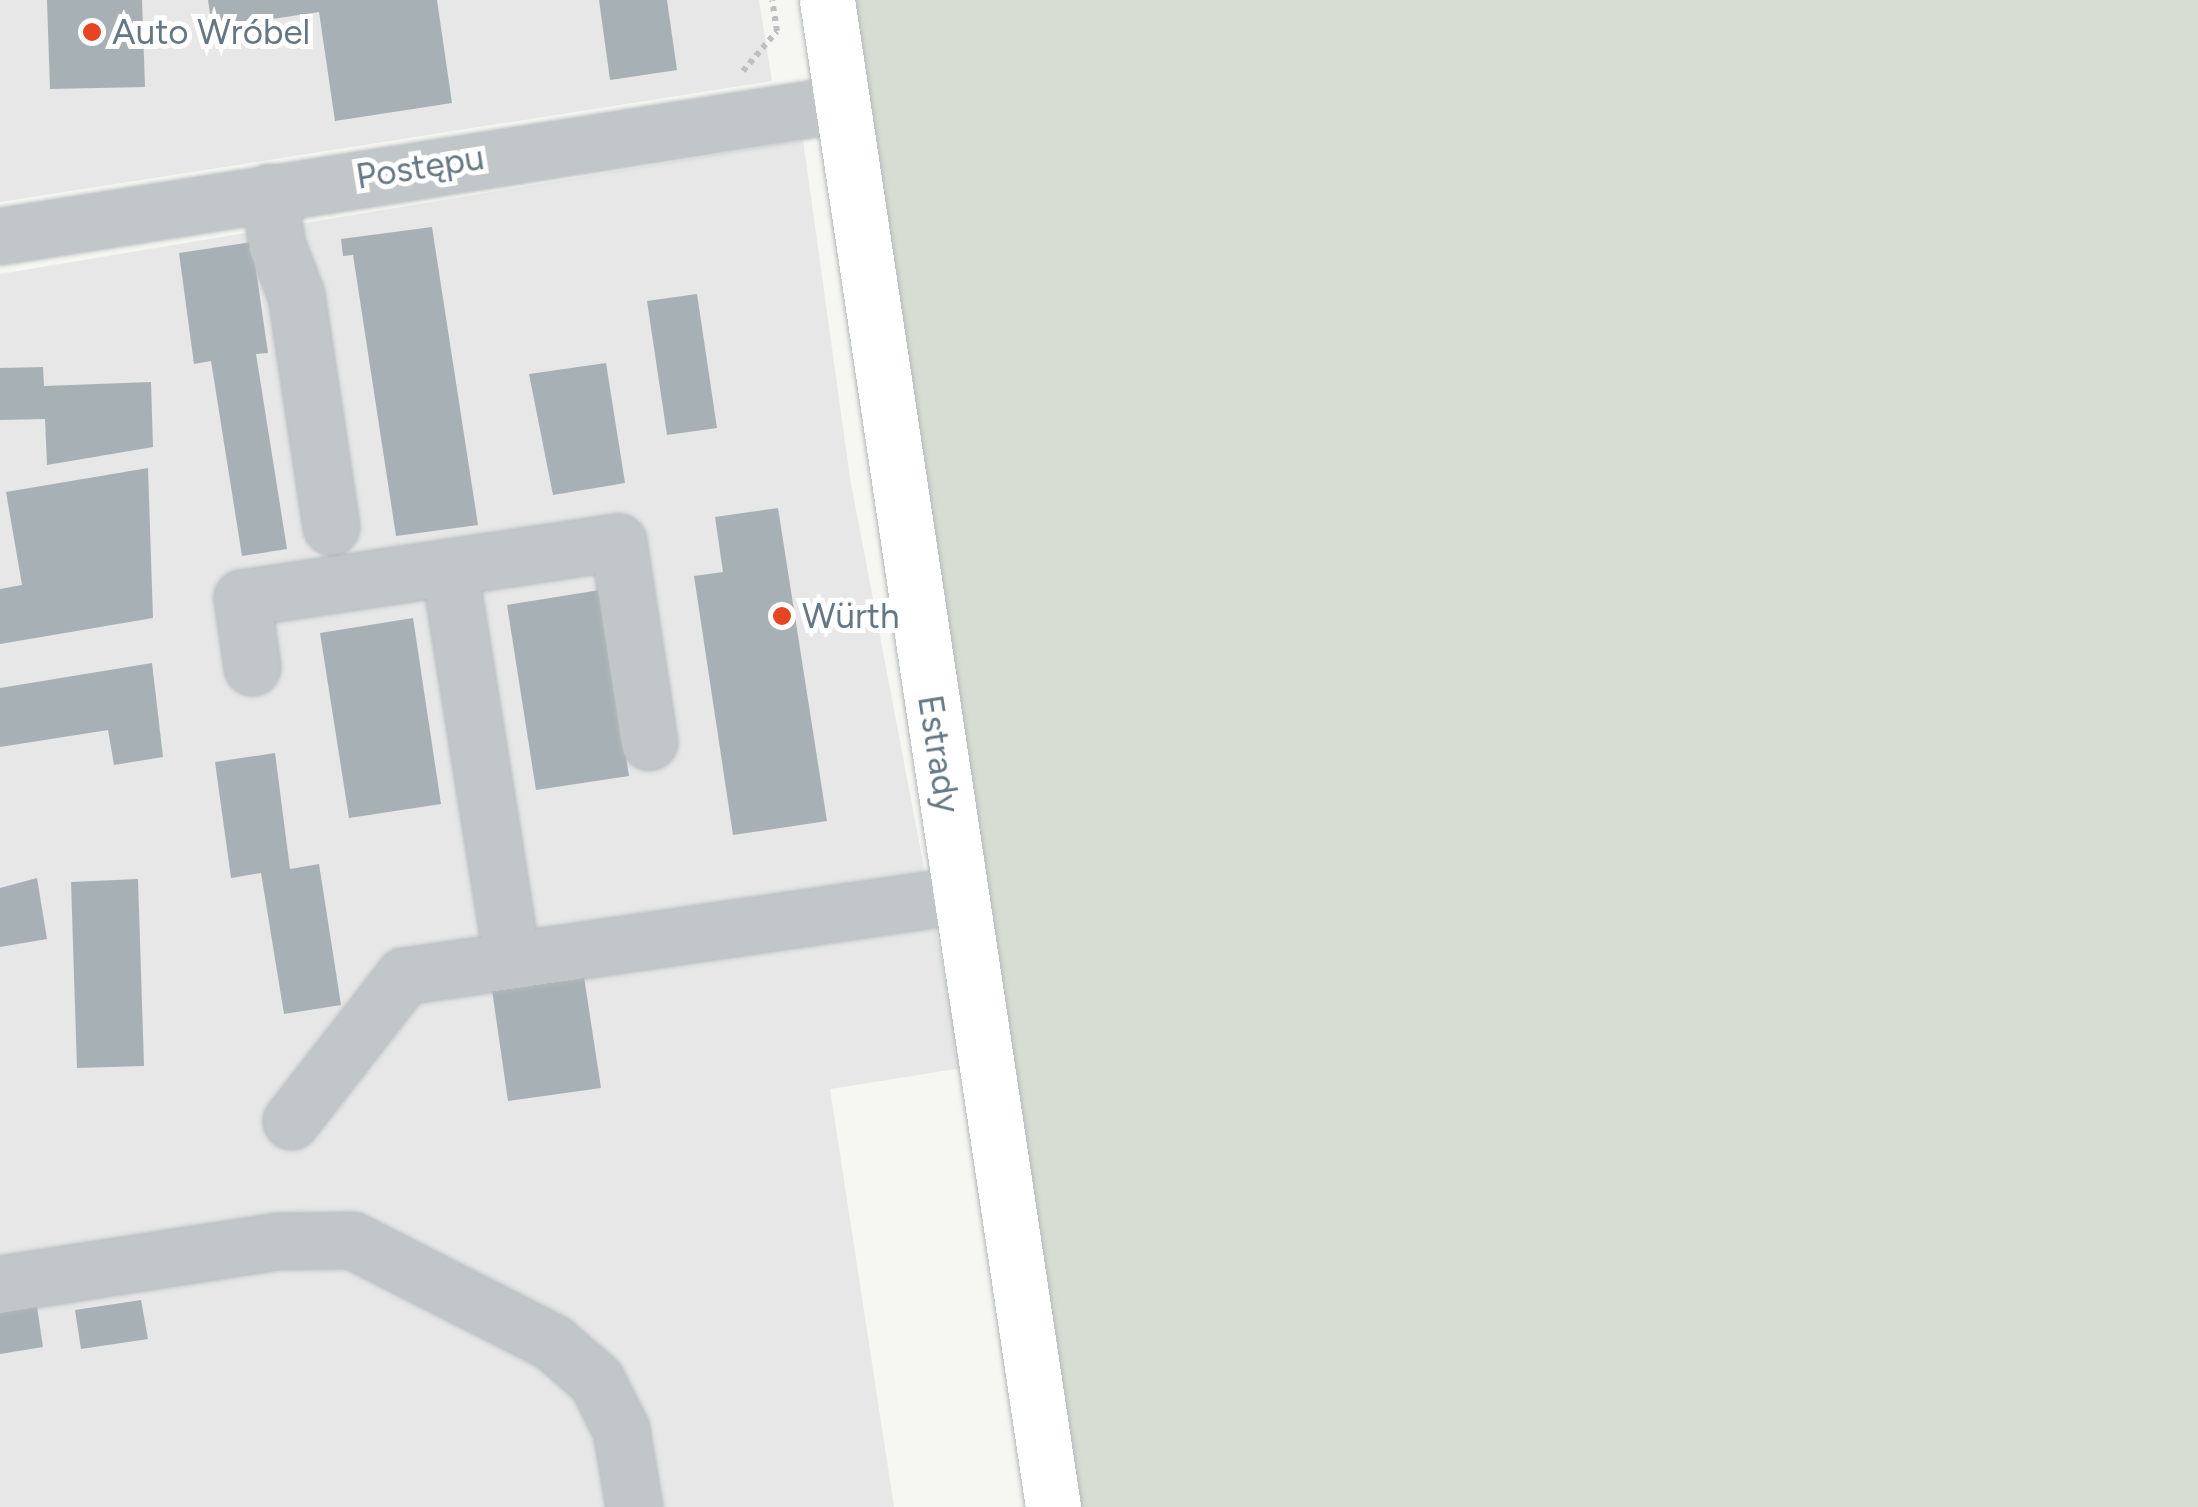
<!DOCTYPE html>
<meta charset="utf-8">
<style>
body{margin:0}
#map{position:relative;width:2198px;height:1507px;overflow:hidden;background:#f6f6f2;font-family:Figtree,sans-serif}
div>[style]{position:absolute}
.built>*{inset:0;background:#e6e7e6}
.green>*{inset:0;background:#d7ddd3}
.building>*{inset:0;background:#a7b1b5}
.path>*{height:6px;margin-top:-3px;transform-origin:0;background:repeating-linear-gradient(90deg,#bdbfc1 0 5px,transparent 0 10px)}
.roads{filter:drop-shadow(0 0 2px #b4b9bc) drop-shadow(0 0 2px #b4b9bc)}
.minor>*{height:55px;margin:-27.5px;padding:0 27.5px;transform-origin:27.5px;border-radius:27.5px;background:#c1c6c8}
.major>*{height:55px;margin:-27.5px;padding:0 27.5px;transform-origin:27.5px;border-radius:27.5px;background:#fff}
.dots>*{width:28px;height:28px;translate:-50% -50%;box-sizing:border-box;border:5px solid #fff;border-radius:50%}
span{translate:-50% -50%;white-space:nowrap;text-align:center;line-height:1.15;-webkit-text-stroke:10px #fff;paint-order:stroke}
.poi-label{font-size:35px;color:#647884}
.left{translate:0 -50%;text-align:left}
.street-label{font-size:35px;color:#647884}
</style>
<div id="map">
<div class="built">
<div style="clip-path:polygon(0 0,759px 0,772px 81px,0 202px)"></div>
<div style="clip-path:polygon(803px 140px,850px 478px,962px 1068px,830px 1089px,894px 1507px,0 1507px,0 274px)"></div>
</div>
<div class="green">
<div style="clip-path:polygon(855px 0,2198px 0,2198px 1507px,1077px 1507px)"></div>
</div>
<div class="building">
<div style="clip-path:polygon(47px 0,142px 0,145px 87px,50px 89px)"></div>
<div style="clip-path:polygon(208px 0,437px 0,452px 103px,335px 121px,319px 12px,212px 28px)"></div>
<div style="clip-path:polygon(599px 0,667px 0,677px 70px,610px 80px)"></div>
<div style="clip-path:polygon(432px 227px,478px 525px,396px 536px,353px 255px,343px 256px,341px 239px)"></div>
<div style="clip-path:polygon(252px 242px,268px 353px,256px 354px,287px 549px,242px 556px,211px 361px,194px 364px,179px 253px)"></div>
<div style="clip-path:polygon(697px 294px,717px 428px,667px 435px,647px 301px)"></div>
<div style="clip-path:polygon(606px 363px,625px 483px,553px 495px,529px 374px)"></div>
<div style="clip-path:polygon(43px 367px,44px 386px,151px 382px,153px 447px,47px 465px,45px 419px,0 420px,0 368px)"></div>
<div style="clip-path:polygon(148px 468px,153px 618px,0 644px,0 589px,22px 585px,6px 492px)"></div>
<div style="clip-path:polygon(778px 508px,827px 821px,733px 835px,694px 576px,723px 572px,715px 517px)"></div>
<div style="clip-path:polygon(600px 590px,629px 776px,536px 790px,507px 605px)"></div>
<div style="clip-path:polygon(413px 618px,441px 804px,349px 818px,320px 633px)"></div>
<div style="clip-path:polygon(152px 663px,163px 757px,114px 765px,108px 730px,0 747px,0 688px)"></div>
<div style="clip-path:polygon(275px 753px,290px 869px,319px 864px,341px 1005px,284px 1014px,261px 873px,231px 878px,215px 762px)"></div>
<div style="clip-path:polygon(37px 878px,47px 939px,0 947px,0 888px)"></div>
<div style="clip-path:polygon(138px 879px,144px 1066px,77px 1068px,71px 882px)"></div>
<div style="clip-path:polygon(584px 977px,601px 1088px,508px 1101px,492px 990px)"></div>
<div style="clip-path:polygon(141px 1300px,148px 1339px,81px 1349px,75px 1310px)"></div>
<div style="clip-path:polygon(37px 1307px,43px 1347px,0 1354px,0 1313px)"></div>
</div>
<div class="path">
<div style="left:743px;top:71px;width:52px;rotate:-49.6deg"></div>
<div style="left:777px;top:31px;width:31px;rotate:-99deg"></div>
</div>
<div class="roads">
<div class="minor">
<div style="left:269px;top:192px;width:55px;rotate:81.6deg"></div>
<div style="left:277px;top:246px;width:53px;rotate:68.8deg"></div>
<div style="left:296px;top:295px;width:234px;rotate:81.4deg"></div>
<div style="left:0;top:236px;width:851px;rotate:-8.92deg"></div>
<div style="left:449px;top:567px;width:398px;rotate:80.9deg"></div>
<div style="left:252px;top:667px;width:70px;rotate:-98.2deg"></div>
<div style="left:242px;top:598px;width:380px;rotate:-8.5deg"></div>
<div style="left:618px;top:542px;width:202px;rotate:81.2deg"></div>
<div style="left:291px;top:1121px;width:184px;rotate:-52.1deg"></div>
<div style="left:404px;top:976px;width:562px;rotate:-8.29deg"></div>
<div style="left:0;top:1284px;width:282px;rotate:-8.8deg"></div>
<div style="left:279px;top:1241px;width:73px;rotate:-0.8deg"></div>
<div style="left:352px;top:1240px;width:225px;rotate:27deg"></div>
<div style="left:552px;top:1342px;width:58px;rotate:40.8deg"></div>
<div style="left:596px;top:1380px;width:56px;rotate:63.4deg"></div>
<div style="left:621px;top:1430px;width:78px;rotate:80.4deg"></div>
</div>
<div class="major">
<div style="left:827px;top:0;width:1524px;rotate:81.47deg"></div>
</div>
</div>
<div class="dots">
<div style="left:92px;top:32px;background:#e64422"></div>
<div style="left:782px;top:616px;background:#e64422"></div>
</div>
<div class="poi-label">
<span class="left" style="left:112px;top:32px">Auto Wróbel</span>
<span class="left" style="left:802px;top:616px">Würth</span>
</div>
<div class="street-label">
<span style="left:420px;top:167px;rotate:-9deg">Postępu</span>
<span style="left:939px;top:754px;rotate:81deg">Estrady</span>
</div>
</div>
